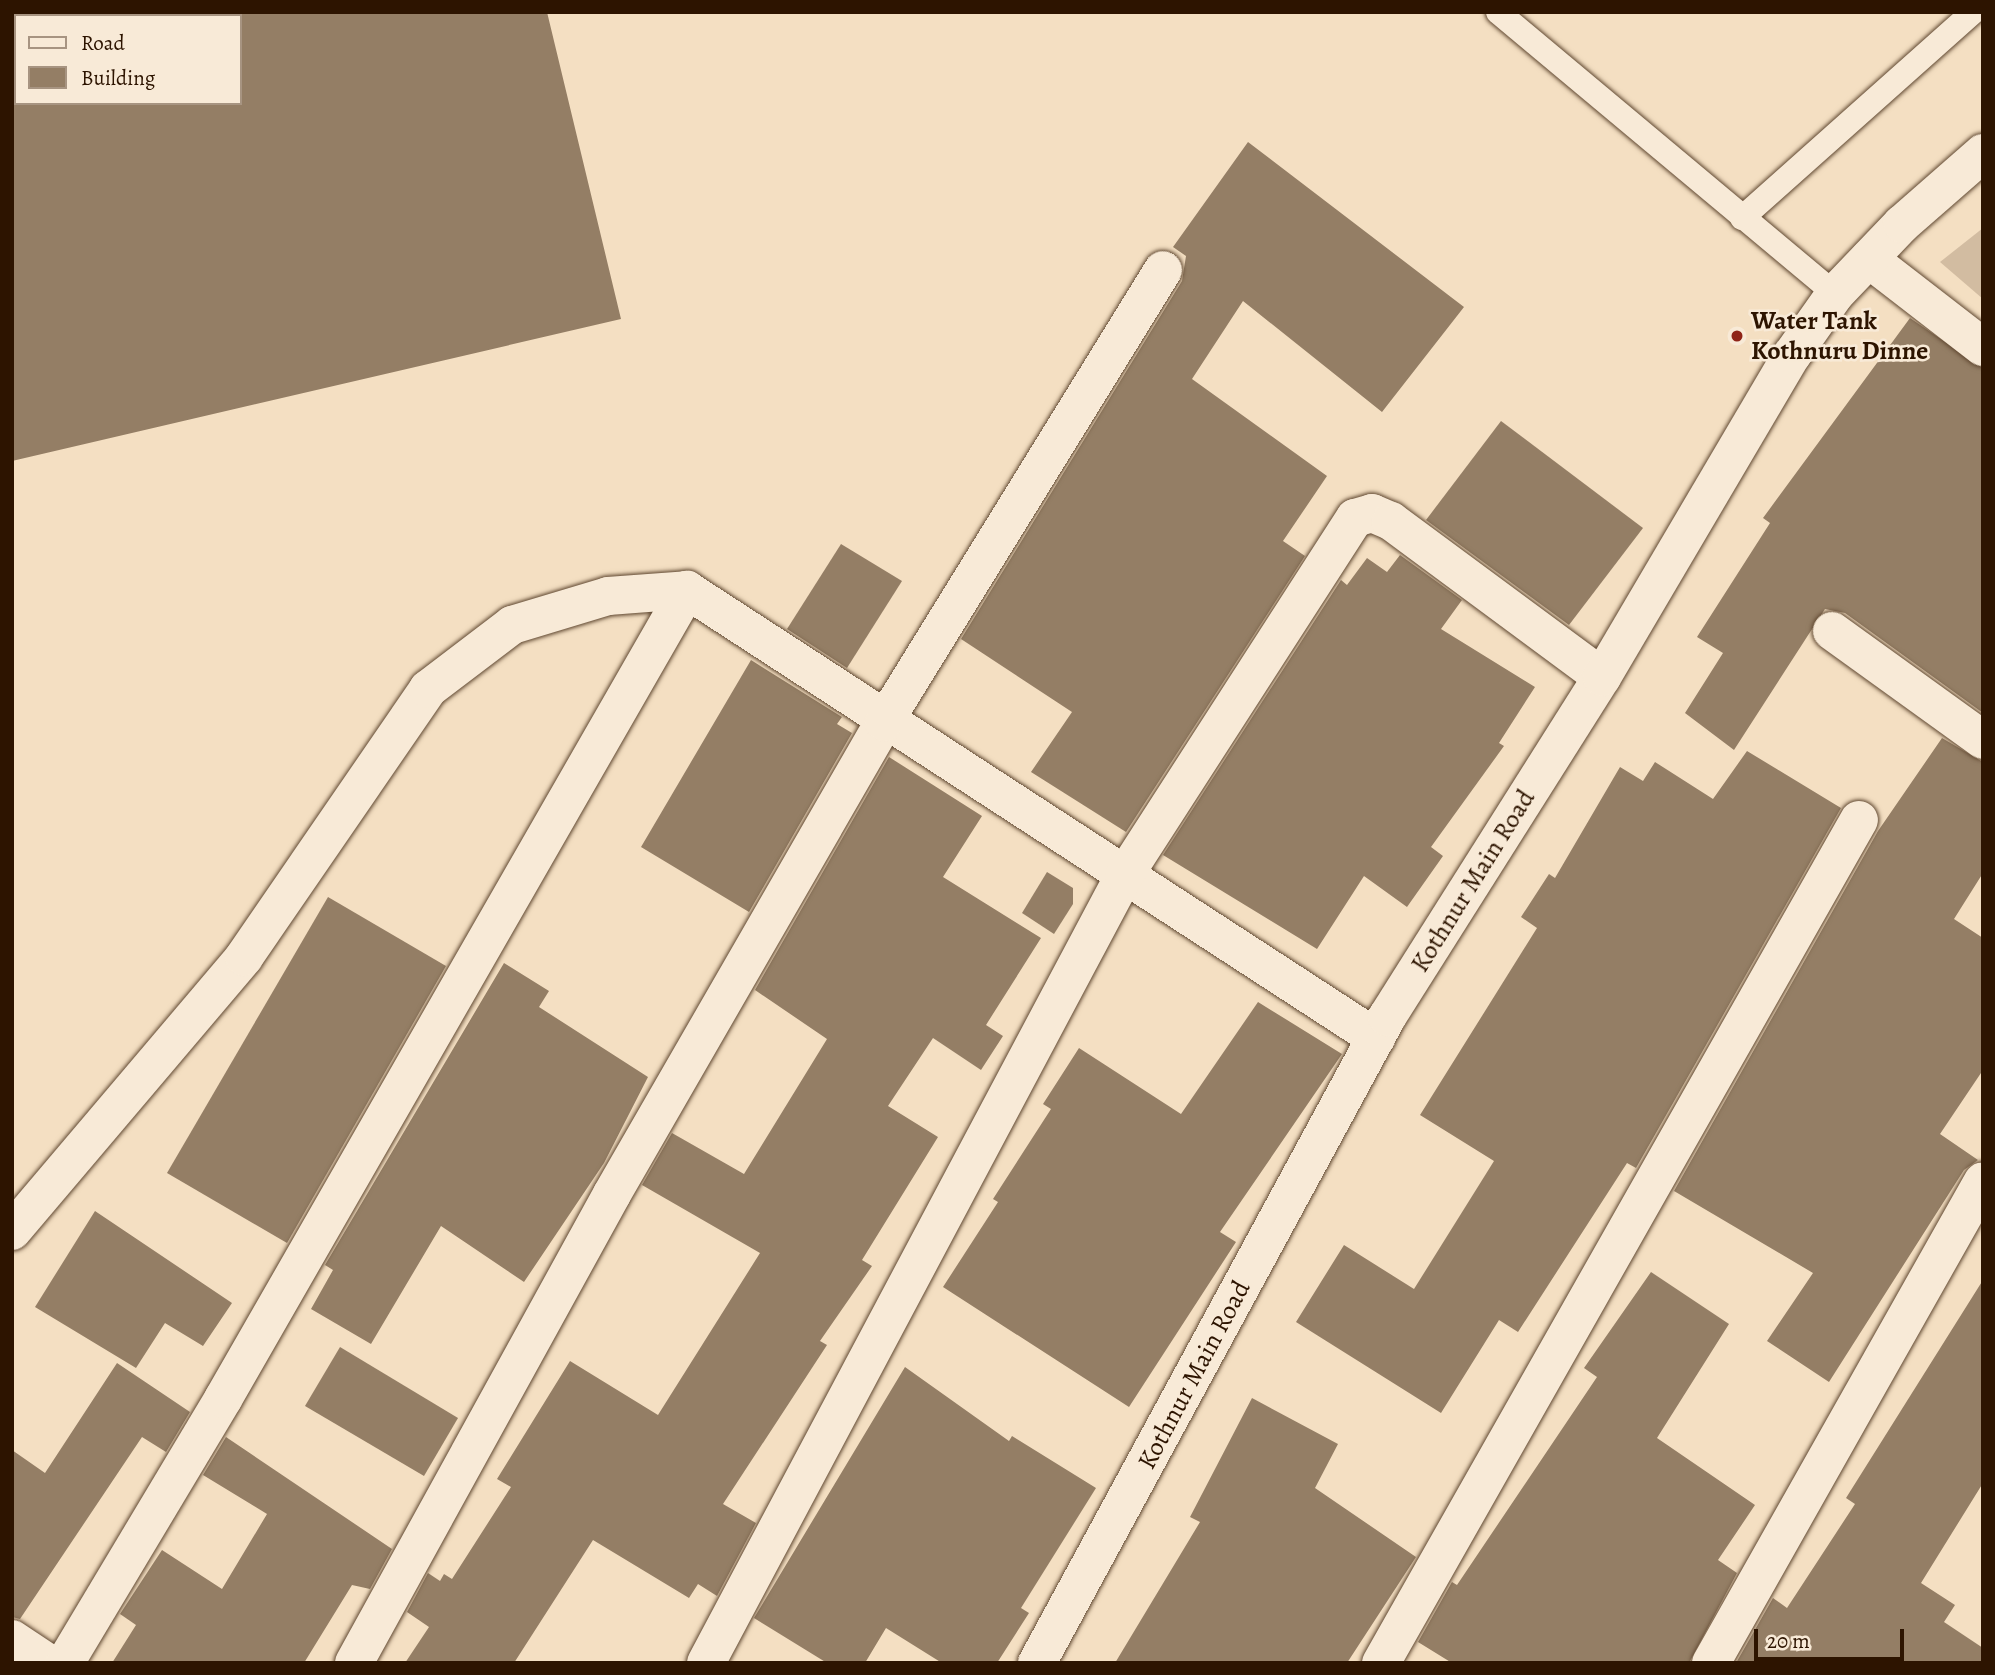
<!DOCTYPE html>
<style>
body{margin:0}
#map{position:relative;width:1995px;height:1675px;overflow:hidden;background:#f4dfc2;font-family:Alegreya,serif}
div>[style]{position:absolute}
.green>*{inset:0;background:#d2bca1}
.building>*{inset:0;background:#947e65}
.roads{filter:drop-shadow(0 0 2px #5f4730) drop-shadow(0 0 2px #5f4730)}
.lane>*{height:24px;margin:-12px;padding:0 12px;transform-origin:12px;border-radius:12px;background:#f8ead7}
.street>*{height:38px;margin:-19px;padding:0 19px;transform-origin:19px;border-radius:19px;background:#f8ead7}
.secondary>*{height:38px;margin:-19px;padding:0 19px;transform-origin:19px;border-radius:19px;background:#f8ead7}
.dots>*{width:19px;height:19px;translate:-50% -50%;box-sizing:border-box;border:4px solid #f8ead7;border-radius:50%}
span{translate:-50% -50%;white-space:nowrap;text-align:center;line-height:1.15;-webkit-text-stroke:5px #f8ead7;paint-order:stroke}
.poi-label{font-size:26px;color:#2d1400;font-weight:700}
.left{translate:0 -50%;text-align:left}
.street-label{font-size:26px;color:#2d1400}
.frame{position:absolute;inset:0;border:14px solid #2d1400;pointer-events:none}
.legend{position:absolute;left:14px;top:14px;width:228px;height:91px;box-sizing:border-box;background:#f8ead7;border:2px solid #a79481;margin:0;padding:9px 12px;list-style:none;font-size:21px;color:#2d1400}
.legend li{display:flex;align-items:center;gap:14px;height:35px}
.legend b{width:35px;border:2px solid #a79481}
.scale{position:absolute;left:1754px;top:1629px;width:150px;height:32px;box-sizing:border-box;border:4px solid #2d1400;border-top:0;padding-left:9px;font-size:21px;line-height:24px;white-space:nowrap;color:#2d1400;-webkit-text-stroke:5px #f8ead7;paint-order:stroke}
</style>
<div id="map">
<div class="green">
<div style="clip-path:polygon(1983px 228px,1983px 299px,1940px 262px)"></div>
</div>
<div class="building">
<div style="clip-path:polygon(240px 12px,547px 12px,621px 319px,12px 461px,12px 103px,240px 103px)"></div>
<div style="clip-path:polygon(1248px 142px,1464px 307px,1382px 412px,1243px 301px,1192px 379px,1327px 476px,1283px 541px,1305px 556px,1126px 832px,1031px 772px,1072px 712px,961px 639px,1182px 281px,1186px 256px,1173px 247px)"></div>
<div style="clip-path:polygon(1910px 318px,1983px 368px,1983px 713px,1845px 613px,1825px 609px,1734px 750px,1685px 713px,1723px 653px,1697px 637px,1770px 523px,1763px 518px)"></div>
<div style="clip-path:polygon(1501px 421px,1643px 528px,1569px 625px,1426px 520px)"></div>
<div style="clip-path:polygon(841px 544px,902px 581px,847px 668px,787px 629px)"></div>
<div style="clip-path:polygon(1400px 555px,1462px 600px,1441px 629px,1535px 687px,1499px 743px,1504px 746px,1431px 847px,1443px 856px,1407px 907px,1364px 876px,1317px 949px,1163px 855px,1341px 580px,1347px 585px,1367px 558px,1387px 572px)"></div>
<div style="clip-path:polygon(751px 660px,842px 717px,837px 724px,852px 733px,749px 912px,641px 847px)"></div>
<div style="clip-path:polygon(1942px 738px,1983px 762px,1983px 873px,1954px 919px,1983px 938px,1983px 1070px,1940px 1134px,1978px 1160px,1964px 1170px,1829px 1382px,1767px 1341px,1813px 1273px,1674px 1191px,1878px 831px)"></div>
<div style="clip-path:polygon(1747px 751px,1841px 808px,1636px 1168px,1627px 1163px,1518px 1332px,1499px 1320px,1441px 1413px,1296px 1322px,1344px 1245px,1414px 1289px,1494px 1161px,1420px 1115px,1537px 928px,1521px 917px,1549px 874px,1555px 878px,1620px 767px,1643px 781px,1655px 762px,1713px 799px)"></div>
<div style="clip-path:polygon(889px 757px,982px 816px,943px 877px,1041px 938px,986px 1025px,1003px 1036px,981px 1070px,933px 1038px,888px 1106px,938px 1137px,862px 1260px,872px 1266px,820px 1341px,827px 1345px,723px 1504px,756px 1523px,717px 1596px,698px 1584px,689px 1598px,593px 1540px,514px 1663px,405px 1663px,429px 1627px,407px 1612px,428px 1573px,440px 1581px,444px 1574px,452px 1579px,511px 1487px,497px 1479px,570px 1361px,658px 1415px,760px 1253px,642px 1185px,672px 1133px,744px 1174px,827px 1039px,755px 990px)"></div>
<div style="clip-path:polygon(1047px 872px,1073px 888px,1073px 904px,1054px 934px,1022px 913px)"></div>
<div style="clip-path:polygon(328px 897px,446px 966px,287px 1243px,167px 1173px)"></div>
<div style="clip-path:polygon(504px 963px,549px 991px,539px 1007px,648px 1077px,604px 1163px,524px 1282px,441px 1226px,371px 1344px,311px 1309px,333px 1270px,325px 1265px)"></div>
<div style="clip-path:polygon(1258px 1002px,1342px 1054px,1220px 1232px,1236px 1242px,1129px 1407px,943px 1287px,998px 1202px,993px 1199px,1051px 1109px,1043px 1104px,1079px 1048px,1181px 1114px)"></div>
<div style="clip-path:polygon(95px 1211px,232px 1303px,203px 1346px,165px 1323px,136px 1368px,35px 1307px)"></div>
<div style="clip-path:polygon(1651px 1272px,1729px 1324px,1657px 1438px,1755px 1505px,1718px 1560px,1737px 1573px,1689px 1663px,1452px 1663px,1418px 1642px,1452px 1582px,1457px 1585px,1597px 1377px,1584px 1368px)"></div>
<div style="clip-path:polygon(1983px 1280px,1983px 1483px,1921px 1583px,1955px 1605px,1944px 1622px,1983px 1648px,1983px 1663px,1736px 1663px,1773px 1598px,1787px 1608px,1855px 1504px,1846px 1498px)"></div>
<div style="clip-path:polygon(340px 1347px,458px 1418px,424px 1476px,305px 1406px)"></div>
<div style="clip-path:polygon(117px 1363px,190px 1412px,166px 1452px,142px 1437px,20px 1619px,12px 1617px,12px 1450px,45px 1473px)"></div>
<div style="clip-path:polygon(905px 1367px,1009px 1441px,1012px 1436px,1096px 1488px,1021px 1608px,1029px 1613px,997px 1663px,942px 1663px,886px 1628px,865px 1663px,827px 1663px,754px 1618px)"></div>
<div style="clip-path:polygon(1252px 1398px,1338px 1444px,1315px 1488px,1416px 1557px,1347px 1663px,1115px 1663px,1200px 1522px,1190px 1517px)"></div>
<div style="clip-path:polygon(226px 1437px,392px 1549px,370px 1589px,352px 1585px,304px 1663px,112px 1663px,136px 1625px,120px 1614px,162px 1550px,222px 1589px,267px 1514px,203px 1475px)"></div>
</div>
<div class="roads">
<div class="lane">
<div style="left:1498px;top:12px;width:439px;rotate:39.9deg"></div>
<div style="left:1742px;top:218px;width:310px;rotate:-41.7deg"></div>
</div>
<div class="street">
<div style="left:1869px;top:259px;width:144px;rotate:37.7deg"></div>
<div style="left:1832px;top:631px;width:186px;rotate:35.8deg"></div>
<div style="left:12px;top:1231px;width:359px;rotate:-49.7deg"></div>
<div style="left:244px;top:957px;width:325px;rotate:-55.5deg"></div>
<div style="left:428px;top:689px;width:106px;rotate:-37.3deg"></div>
<div style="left:512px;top:625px;width:100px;rotate:-16.8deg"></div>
<div style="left:608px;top:596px;width:79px;rotate:-4.3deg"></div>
<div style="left:687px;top:590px;width:822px;rotate:33.03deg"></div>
<div style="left:12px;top:1639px;width:43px;rotate:33.7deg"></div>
<div style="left:65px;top:1663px;width:308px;rotate:-59.1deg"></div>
<div style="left:223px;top:1399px;width:933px;rotate:-60.16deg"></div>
<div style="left:354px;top:1663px;width:535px;rotate:-61.18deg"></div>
<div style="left:612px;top:1194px;width:545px;rotate:-60.05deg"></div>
<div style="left:884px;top:722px;width:531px;rotate:-58.31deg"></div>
<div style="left:706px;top:1663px;width:891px;rotate:-62.03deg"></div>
<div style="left:1124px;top:876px;width:426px;rotate:-57.2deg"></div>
<div style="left:1355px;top:518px;width:18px;rotate:-16deg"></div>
<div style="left:1372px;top:513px;width:21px;rotate:23deg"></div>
<div style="left:1391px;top:521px;width:262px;rotate:36.5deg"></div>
<div style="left:1381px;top:1663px;width:969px;rotate:-60.45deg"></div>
<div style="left:1711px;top:1663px;width:553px;rotate:-60.56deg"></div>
</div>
<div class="secondary">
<div style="left:1037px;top:1663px;width:735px;rotate:-61.55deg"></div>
<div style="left:1387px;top:1017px;width:402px;rotate:-57.7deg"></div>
<div style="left:1602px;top:677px;width:374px;rotate:-59.5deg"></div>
<div style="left:1792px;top:355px;width:75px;rotate:-54.8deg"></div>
<div style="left:1835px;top:294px;width:97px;rotate:-46.3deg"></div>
<div style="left:1902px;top:224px;width:108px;rotate:-41.2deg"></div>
</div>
</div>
<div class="dots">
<div style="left:1737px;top:336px;background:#8f2418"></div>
</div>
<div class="poi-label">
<span class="left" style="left:1751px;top:336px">Water Tank<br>Kothnuru Dinne</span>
</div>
<div class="street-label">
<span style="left:1473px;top:881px;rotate:-58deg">Kothnur Main Road</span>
<span style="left:1194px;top:1375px;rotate:-62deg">Kothnur Main Road</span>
</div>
<div class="frame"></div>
<ul class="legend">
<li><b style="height:9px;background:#f8ead7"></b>Road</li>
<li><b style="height:19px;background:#947e65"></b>Building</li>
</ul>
<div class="scale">20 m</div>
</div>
